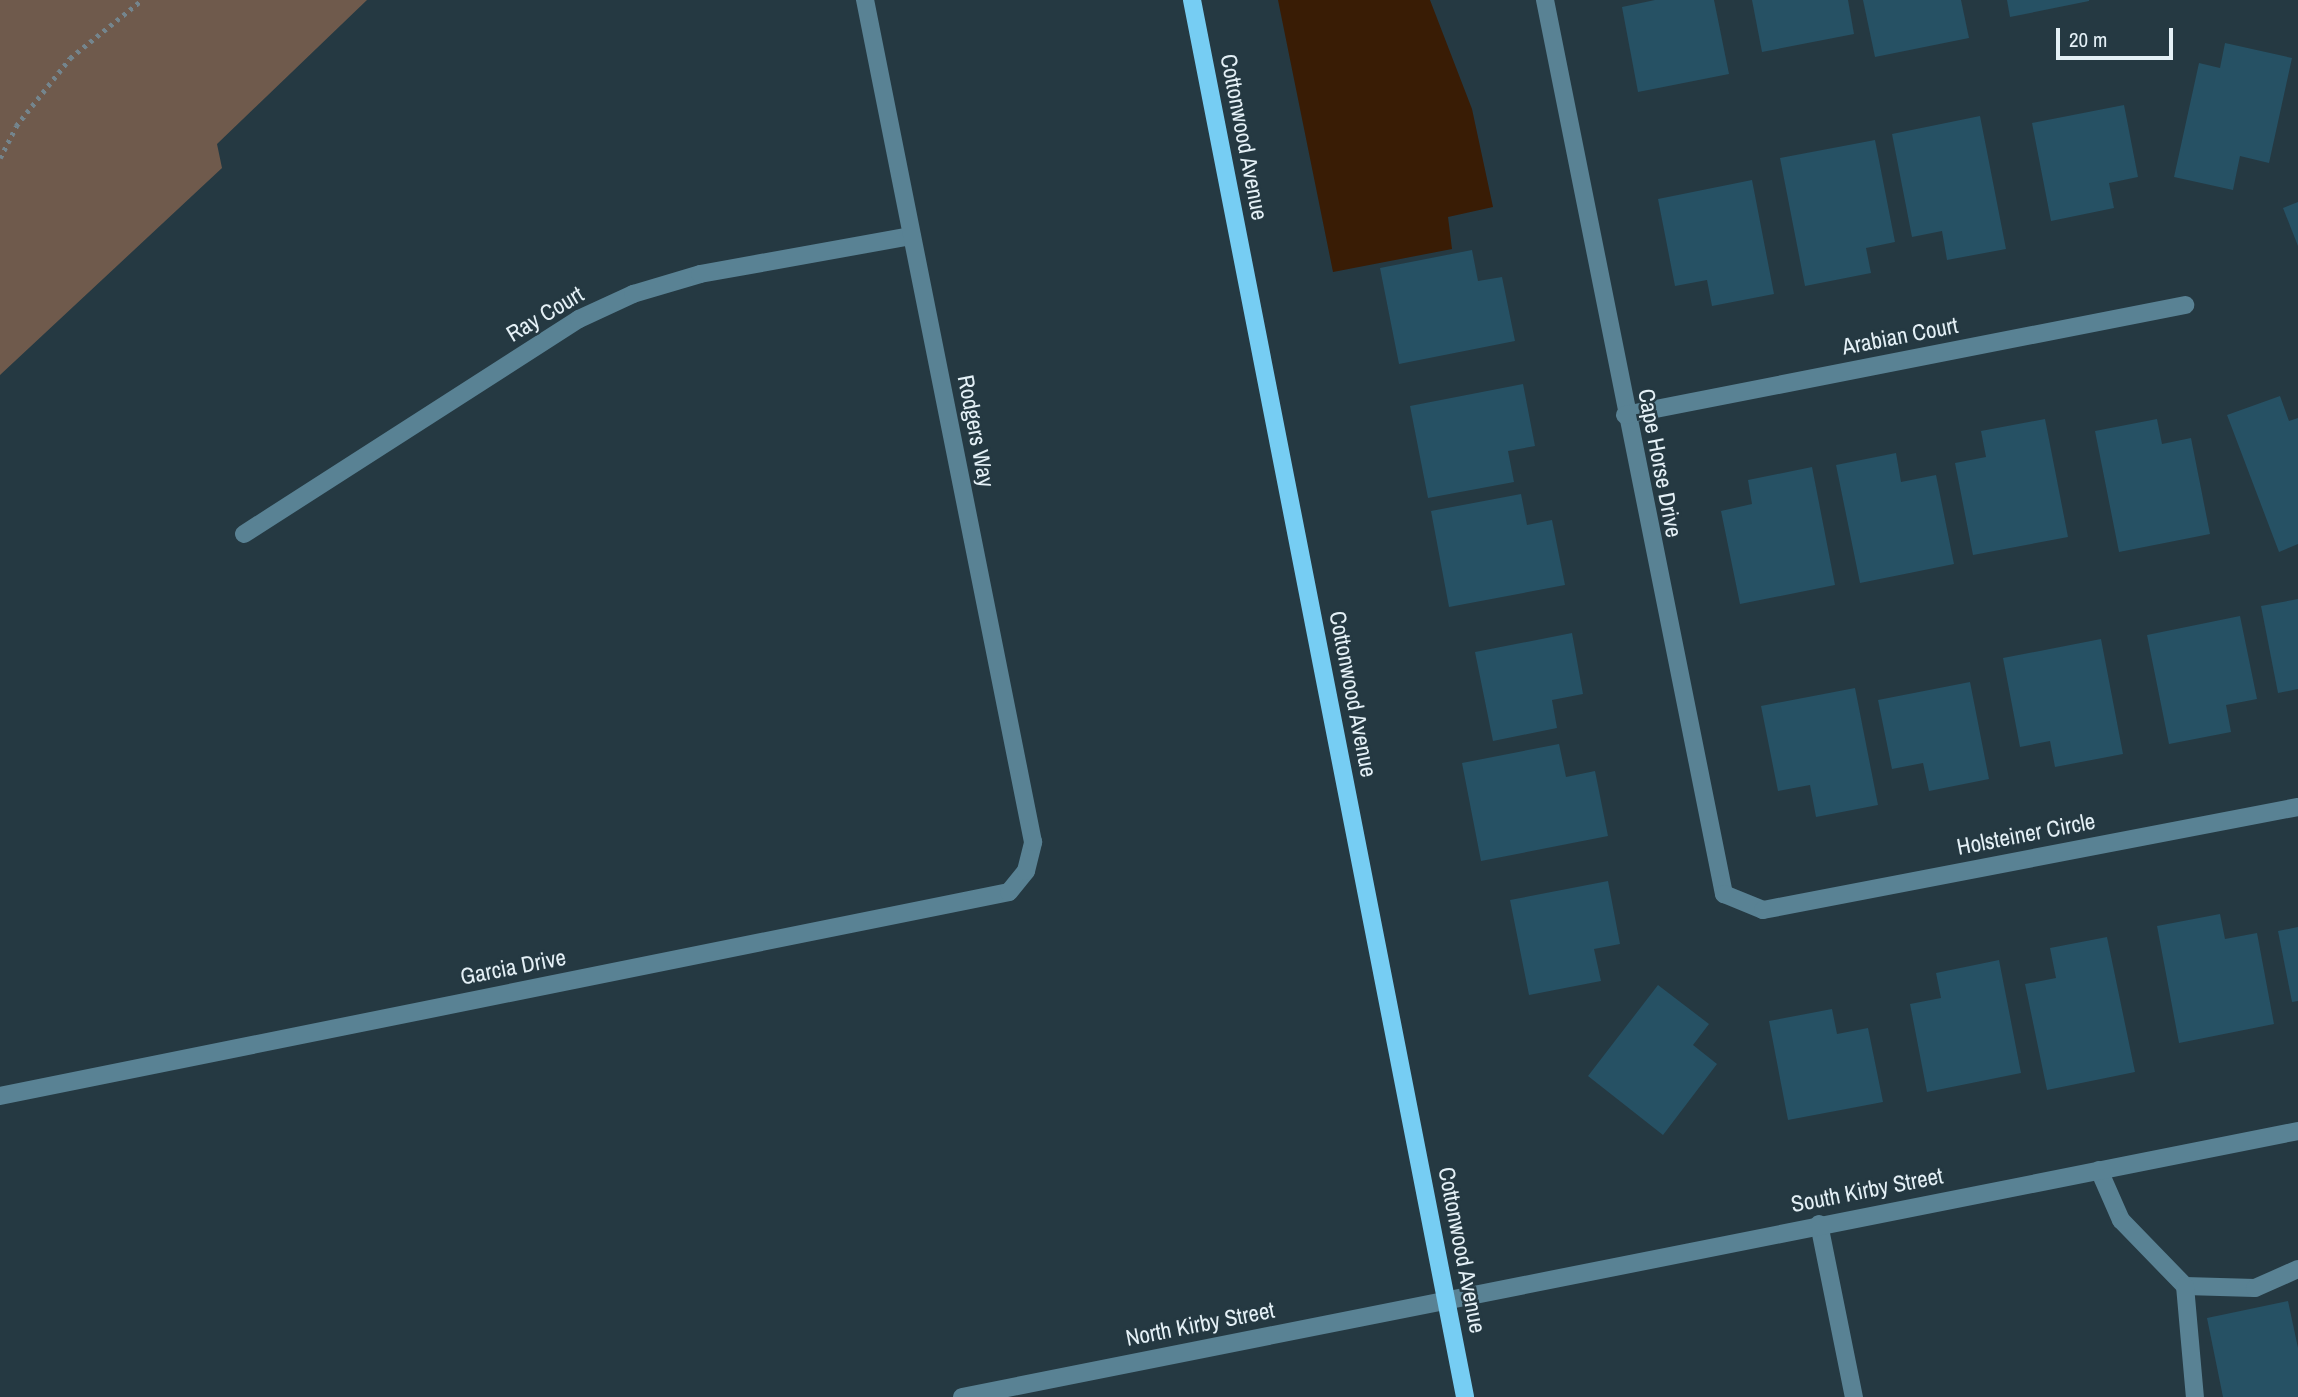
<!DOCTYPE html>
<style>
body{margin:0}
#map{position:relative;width:2298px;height:1397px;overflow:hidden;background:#253942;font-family:"Archivo Narrow",sans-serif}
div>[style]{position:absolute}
.green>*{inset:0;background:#6f5a4c}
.water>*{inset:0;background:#391c05}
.building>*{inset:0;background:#265164}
.path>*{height:4.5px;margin-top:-2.25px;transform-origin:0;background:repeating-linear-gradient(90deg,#74858d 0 3.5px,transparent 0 8.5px)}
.minor>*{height:18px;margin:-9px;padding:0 9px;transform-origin:9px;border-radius:9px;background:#598294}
.major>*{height:18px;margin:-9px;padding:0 9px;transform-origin:9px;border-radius:9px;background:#76cdf3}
span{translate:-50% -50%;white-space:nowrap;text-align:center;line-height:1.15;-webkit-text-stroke:5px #253942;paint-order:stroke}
.street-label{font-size:23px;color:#e4f0f6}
.scale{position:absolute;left:2056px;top:28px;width:117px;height:32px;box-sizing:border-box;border:4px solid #e4f0f6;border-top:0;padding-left:9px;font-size:21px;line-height:24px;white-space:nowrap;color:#e4f0f6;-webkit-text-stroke:5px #253942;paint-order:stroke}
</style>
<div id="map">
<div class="green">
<div style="clip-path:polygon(0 0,367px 0,217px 144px,222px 168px,0 375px)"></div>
</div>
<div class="water">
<div style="clip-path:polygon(1278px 0,1430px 0,1472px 109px,1493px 207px,1448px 217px,1452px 249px,1333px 272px)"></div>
</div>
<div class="building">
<div style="clip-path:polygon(1655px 0,1714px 0,1729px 74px,1638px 92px,1622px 7px)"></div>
<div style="clip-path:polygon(1752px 0,1848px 0,1854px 34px,1762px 52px)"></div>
<div style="clip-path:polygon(1863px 0,1961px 0,1969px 38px,1875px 57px)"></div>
<div style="clip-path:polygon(2007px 0,2089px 0,2089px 1px,2010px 17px)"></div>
<div style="clip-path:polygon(2225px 43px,2292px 58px,2269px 163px,2240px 156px,2233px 190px,2174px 177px,2199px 63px,2220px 68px)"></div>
<div style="clip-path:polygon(2124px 105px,2138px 177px,2109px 183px,2114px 208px,2051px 221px,2032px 123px)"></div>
<div style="clip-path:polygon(1980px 116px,2006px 249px,1947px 260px,1942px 231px,1912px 237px,1892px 134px)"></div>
<div style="clip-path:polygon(1875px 140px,1895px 242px,1866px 248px,1871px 273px,1805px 286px,1780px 158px)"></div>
<div style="clip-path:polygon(1752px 180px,1774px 294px,1712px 306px,1707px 280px,1675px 286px,1658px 199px)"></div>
<div style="clip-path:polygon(2298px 202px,2298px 246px,2283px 208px)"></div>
<div style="clip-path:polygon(1472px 250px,1478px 281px,1502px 277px,1515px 341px,1399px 364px,1380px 268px)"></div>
<div style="clip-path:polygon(1523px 384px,1535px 446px,1508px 451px,1514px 482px,1428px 498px,1410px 406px)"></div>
<div style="clip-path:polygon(2280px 396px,2289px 421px,2298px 418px,2298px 544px,2279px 552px,2227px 415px)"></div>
<div style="clip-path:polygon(2045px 419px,2068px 537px,1973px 555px,1955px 463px,1986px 457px,1981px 431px)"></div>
<div style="clip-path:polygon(2157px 419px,2162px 444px,2191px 438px,2210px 534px,2119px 552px,2095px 431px)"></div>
<div style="clip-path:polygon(1896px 453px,1901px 482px,1936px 475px,1954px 564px,1860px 583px,1836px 465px)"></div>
<div style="clip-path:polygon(1812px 467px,1835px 585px,1740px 604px,1721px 511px,1752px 504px,1748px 480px)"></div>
<div style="clip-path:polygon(1521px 494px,1527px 525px,1552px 520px,1565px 585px,1449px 607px,1431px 511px)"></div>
<div style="clip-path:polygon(2298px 599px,2298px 689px,2278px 693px,2261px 606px)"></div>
<div style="clip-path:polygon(2240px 616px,2257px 699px,2226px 705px,2231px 732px,2169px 744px,2147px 635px)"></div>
<div style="clip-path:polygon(1572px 633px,1583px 694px,1552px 700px,1557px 728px,1493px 741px,1475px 652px)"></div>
<div style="clip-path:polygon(2101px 639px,2123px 754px,2055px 767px,2050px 741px,2020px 747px,2003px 658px)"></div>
<div style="clip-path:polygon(1970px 682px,1989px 779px,1929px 791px,1923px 763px,1892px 769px,1878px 700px)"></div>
<div style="clip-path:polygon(1855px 688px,1878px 805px,1816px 817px,1810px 785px,1778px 791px,1761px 706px)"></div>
<div style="clip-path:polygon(1559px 744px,1566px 777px,1595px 771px,1608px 836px,1481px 861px,1462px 763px)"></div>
<div style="clip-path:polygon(1608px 881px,1620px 944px,1594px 949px,1601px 981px,1529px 995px,1510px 900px)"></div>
<div style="clip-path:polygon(2220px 914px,2225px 939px,2257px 933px,2274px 1024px,2179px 1043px,2157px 926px)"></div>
<div style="clip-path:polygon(2298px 927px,2298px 1001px,2292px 1002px,2278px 931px)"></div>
<div style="clip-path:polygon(2107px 937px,2135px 1072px,2047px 1090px,2025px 984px,2056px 978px,2050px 948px)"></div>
<div style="clip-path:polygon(1999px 960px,2021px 1073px,1927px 1092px,1910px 1004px,1941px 998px,1936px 973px)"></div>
<div style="clip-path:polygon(1658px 985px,1709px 1024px,1693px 1045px,1717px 1064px,1663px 1135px,1588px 1076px)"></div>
<div style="clip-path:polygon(1832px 1009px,1837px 1034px,1868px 1028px,1883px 1102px,1788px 1120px,1769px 1021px)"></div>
<div style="clip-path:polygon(2288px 1301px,2298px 1348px,2298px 1397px,2223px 1397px,2207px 1318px)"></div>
</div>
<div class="path">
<div style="left:0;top:158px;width:36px;rotate:-63deg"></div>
<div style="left:16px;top:126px;width:87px;rotate:-51.5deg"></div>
<div style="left:70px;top:58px;width:92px;rotate:-38.9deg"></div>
</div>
<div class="minor">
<div style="left:1545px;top:0;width:912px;rotate:78.68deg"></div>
<div style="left:1724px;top:894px;width:42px;rotate:22.3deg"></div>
<div style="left:1763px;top:910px;width:545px;rotate:-10.9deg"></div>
<div style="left:1625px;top:415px;width:571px;rotate:-11.11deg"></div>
<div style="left:244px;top:534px;width:398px;rotate:-32.7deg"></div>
<div style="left:579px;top:319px;width:60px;rotate:-24.8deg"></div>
<div style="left:633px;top:294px;width:70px;rotate:-16.6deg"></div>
<div style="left:700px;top:274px;width:215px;rotate:-10.2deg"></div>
<div style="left:0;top:1096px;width:1029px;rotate:-11.43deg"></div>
<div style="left:1009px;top:892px;width:27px;rotate:-51deg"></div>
<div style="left:1026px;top:871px;width:30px;rotate:-76deg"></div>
<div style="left:1033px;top:842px;width:859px;rotate:-101.28deg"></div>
<div style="left:2099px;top:1170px;width:55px;rotate:66.3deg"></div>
<div style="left:2121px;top:1220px;width:92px;rotate:45.9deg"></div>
<div style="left:2185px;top:1286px;width:70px;rotate:1.6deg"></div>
<div style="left:2255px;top:1288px;width:47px;rotate:-23.8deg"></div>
<div style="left:1819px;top:1224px;width:177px;rotate:78.6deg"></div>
<div style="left:2185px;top:1286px;width:111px;rotate:84.9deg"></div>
<div style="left:962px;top:1397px;width:1362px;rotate:-11.26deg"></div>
</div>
<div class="major">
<div style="left:1192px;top:0;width:1423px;rotate:78.94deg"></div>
</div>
<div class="street-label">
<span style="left:1244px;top:137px;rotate:79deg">Cottonwood Avenue</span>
<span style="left:545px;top:314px;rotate:-31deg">Ray Court</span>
<span style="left:1900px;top:336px;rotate:-11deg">Arabian Court</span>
<span style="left:976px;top:431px;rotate:79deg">Rodgers Way</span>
<span style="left:1660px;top:463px;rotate:79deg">Cape Horse Drive</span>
<span style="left:1353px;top:694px;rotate:79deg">Cottonwood Avenue</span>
<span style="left:2026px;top:834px;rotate:-11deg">Holsteiner Circle</span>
<span style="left:513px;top:967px;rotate:-11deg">Garcia Drive</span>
<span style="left:1867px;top:1190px;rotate:-11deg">South Kirby Street</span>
<span style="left:1462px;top:1250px;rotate:79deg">Cottonwood Avenue</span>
<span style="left:1200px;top:1324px;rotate:-11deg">North Kirby Street</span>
</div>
<div class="scale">20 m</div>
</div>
